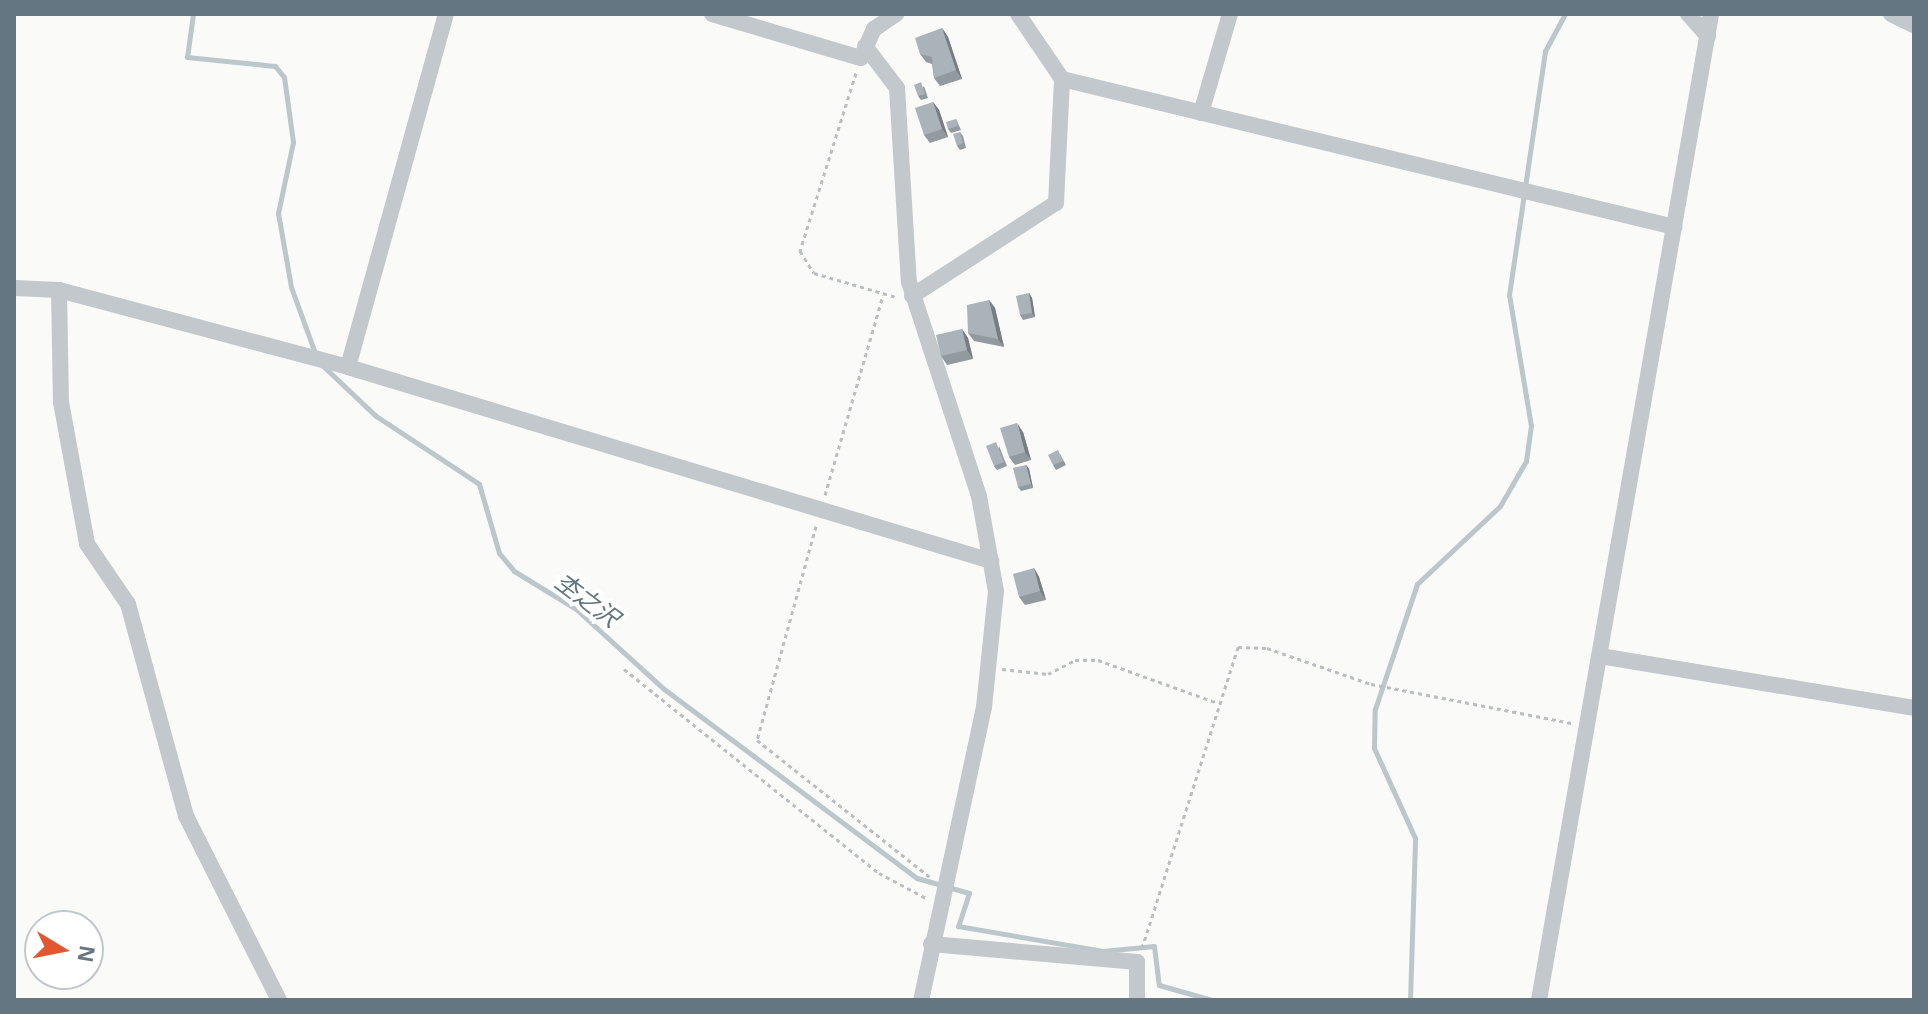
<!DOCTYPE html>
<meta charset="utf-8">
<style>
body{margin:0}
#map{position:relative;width:1928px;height:1014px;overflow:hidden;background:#fafaf8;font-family:Arial,"Noto Sans JP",sans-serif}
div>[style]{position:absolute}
.stream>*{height:5px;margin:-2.5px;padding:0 2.5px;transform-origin:2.5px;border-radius:2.5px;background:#bbc7cb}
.path>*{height:3px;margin-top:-1.5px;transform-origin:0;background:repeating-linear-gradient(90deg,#bbbfc2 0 4px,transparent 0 8px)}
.minor>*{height:16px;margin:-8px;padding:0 8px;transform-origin:8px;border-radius:8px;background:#c3c8cc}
.wall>*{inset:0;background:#929a9f}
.shaded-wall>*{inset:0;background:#777d82}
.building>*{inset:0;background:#aab3b9}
span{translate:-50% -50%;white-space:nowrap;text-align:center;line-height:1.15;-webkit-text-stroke:8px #fff;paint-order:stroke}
.water-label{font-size:24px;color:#60757c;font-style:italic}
.frame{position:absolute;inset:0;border:16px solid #657683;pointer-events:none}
.north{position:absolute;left:24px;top:910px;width:80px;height:80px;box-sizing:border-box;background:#fff;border:2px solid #c1c8cd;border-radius:50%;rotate:100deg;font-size:22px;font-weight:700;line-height:32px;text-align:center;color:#657683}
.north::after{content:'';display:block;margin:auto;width:28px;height:36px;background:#e4572e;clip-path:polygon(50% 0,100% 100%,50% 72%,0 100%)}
</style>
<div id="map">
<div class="stream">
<div style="left:193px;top:14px;width:43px;rotate:97.9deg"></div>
<div style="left:187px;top:57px;width:88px;rotate:5.8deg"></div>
<div style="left:275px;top:66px;width:14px;rotate:51deg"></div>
<div style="left:284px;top:77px;width:66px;rotate:82.1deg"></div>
<div style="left:293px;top:142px;width:73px;rotate:101.9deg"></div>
<div style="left:278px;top:213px;width:75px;rotate:80deg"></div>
<div style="left:291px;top:287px;width:70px;rotate:70deg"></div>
<div style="left:322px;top:365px;width:74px;rotate:43.4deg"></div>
<div style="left:376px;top:416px;width:123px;rotate:33.4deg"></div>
<div style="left:479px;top:484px;width:72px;rotate:73.8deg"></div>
<div style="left:499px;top:553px;width:23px;rotate:50deg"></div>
<div style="left:514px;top:571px;width:73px;rotate:31.5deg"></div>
<div style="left:576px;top:609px;width:119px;rotate:42.3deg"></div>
<div style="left:664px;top:689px;width:316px;rotate:36.8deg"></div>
<div style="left:917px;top:878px;width:54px;rotate:16.1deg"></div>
<div style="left:969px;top:893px;width:35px;rotate:108deg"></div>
<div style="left:958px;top:926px;width:147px;rotate:9.8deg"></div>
<div style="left:1103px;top:951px;width:51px;rotate:-5.6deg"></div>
<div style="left:1154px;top:946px;width:39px;rotate:83deg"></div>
<div style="left:1159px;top:985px;width:55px;rotate:15.8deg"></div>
<div style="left:1410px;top:1000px;width:162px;rotate:-88.2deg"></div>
<div style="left:1415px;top:838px;width:99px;rotate:-114.5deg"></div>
<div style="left:1374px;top:748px;width:39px;rotate:-89deg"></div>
<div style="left:1375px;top:709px;width:132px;rotate:-71.4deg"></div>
<div style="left:1417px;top:584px;width:114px;rotate:-43.2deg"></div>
<div style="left:1500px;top:506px;width:52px;rotate:-60deg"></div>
<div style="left:1526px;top:461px;width:35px;rotate:-82deg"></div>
<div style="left:1531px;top:426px;width:133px;rotate:-99.5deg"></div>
<div style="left:1509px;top:295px;width:247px;rotate:-81.6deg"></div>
<div style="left:1545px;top:51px;width:42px;rotate:-61.6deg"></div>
</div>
<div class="path">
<div style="left:856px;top:73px;width:187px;rotate:107.5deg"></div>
<div style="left:800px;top:251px;width:26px;rotate:58deg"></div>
<div style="left:814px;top:273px;width:85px;rotate:16.3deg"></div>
<div style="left:825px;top:495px;width:208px;rotate:-73.8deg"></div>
<div style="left:816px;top:526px;width:222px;rotate:105.4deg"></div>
<div style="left:757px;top:740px;width:221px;rotate:38.4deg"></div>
<div style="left:624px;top:669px;width:327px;rotate:38.7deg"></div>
<div style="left:879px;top:873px;width:53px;rotate:28deg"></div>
<div style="left:1002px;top:669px;width:46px;rotate:6.2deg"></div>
<div style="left:1048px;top:674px;width:30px;rotate:-27deg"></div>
<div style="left:1075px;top:660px;width:23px"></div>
<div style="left:1098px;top:660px;width:127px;rotate:19.7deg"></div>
<div style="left:1142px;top:948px;width:316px;rotate:-72.3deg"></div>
<div style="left:1238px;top:647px;width:29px;rotate:2deg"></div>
<div style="left:1267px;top:648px;width:110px;rotate:19.1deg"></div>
<div style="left:1371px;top:684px;width:204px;rotate:11deg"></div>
</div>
<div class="minor">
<div style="left:712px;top:14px;width:155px;rotate:16.5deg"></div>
<div style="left:861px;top:58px;width:32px;rotate:-66deg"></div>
<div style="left:874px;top:29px;width:27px;rotate:-34deg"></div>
<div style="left:1688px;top:14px;width:30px;rotate:48deg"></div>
<div style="left:1891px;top:14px;width:25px;rotate:26deg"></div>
<div style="left:865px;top:46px;width:53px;rotate:52.7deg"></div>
<div style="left:897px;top:88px;width:194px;rotate:86.5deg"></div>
<div style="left:909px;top:282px;width:225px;rotate:71.9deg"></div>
<div style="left:979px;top:496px;width:97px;rotate:79.9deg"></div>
<div style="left:996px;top:591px;width:117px;rotate:95.9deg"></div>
<div style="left:984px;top:707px;width:300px;rotate:102.1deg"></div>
<div style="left:1062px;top:79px;width:630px;rotate:13.59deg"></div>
<div style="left:1201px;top:113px;width:103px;rotate:-73.7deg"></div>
<div style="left:14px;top:288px;width:45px;rotate:2.5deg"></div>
<div style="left:59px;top:290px;width:299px;rotate:14.9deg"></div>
<div style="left:348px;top:367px;width:672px;rotate:16.79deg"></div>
<div style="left:59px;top:290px;width:112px;rotate:89deg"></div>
<div style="left:61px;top:402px;width:144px;rotate:79.6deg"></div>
<div style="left:87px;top:544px;width:73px;rotate:55.7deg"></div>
<div style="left:128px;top:604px;width:220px;rotate:74.7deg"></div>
<div style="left:186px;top:816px;width:206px;rotate:63.2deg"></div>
<div style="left:912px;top:296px;width:171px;rotate:-32.9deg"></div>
<div style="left:1056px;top:203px;width:124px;rotate:-87.2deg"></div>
<div style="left:1062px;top:79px;width:78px;rotate:-124.1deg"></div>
<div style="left:348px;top:367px;width:366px;rotate:-74.5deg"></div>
<div style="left:1600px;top:656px;width:318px;rotate:9.4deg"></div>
<div style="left:931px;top:944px;width:207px;rotate:5deg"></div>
<div style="left:1137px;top:962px;width:38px;rotate:90deg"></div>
<div style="left:1539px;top:1000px;width:1001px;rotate:-80.1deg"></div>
</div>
<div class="wall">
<div style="clip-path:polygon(942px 28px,948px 37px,962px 79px,940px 86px,934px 78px,932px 64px,926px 62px,920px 54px)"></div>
<div style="clip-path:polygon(924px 86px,928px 98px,921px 100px,918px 96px)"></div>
<div style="clip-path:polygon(933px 102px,939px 110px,948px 137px,930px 143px,924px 135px)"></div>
<div style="clip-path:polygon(956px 119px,961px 130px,951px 133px,948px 129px)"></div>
<div style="clip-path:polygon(960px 132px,963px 136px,966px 148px,960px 150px,957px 146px)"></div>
<div style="clip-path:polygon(1029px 293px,1032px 298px,1035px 317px,1023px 320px,1020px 315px)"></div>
<div style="clip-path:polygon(989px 300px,995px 308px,1004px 347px,974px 341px,968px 333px)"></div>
<div style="clip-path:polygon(962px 329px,968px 338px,973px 359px,947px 365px,941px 356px)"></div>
<div style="clip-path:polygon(1023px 432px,1031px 460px,1015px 465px,1009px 457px)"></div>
<div style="clip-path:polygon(999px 446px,1007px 466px,997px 470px,994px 466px)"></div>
<div style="clip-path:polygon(1060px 454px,1066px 465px,1056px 470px,1053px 465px)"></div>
<div style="clip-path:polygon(1026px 465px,1029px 469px,1033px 488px,1021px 491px,1018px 487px)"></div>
<div style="clip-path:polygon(1034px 568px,1039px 577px,1046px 600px,1025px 605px,1019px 597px)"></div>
</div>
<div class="shaded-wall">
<div style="clip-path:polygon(942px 28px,948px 37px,962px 79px,956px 70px)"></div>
<div style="clip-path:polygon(933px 102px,939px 110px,948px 137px,942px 129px)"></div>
<div style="clip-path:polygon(1029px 293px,1032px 298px,1035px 317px,1032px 313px)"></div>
<div style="clip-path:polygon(989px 300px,995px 308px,1004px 347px,998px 339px)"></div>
<div style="clip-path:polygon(962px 329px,968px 338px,973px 359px,967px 350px)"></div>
<div style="clip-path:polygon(1017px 423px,1023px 432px,1031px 460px,1025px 452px)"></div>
<div style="clip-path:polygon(1026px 465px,1029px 469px,1033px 488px,1031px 484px)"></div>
<div style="clip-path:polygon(1034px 568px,1039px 577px,1046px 600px,1040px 591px)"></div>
</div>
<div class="building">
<div style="clip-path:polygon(942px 28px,956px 70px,934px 78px,932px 57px,920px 54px,915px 38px)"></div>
<div style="clip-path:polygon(921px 82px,925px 94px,918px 96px,914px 85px)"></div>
<div style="clip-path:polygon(933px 102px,942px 129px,924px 135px,915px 108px)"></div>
<div style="clip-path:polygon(956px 119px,958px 126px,948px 129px,946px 122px)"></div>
<div style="clip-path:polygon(960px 132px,963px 143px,957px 146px,953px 134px)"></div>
<div style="clip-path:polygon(1029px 293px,1032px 313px,1020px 315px,1016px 296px)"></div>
<div style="clip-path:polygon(989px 300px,998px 339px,968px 333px,967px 305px)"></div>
<div style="clip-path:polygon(962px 329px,967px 350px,941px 356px,936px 335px)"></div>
<div style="clip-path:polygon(1017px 423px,1025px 452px,1009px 457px,1000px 428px)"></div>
<div style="clip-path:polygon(996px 442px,1004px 462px,994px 466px,986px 446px)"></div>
<div style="clip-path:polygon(1058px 450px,1063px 461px,1053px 465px,1048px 455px)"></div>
<div style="clip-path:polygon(1026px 465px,1031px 484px,1018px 487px,1013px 468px)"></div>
<div style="clip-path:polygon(1034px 568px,1040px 591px,1019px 597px,1013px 574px)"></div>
</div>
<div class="water-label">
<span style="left:587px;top:600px;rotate:37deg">杢之沢</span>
</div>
<div class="frame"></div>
<div class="north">N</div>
</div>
